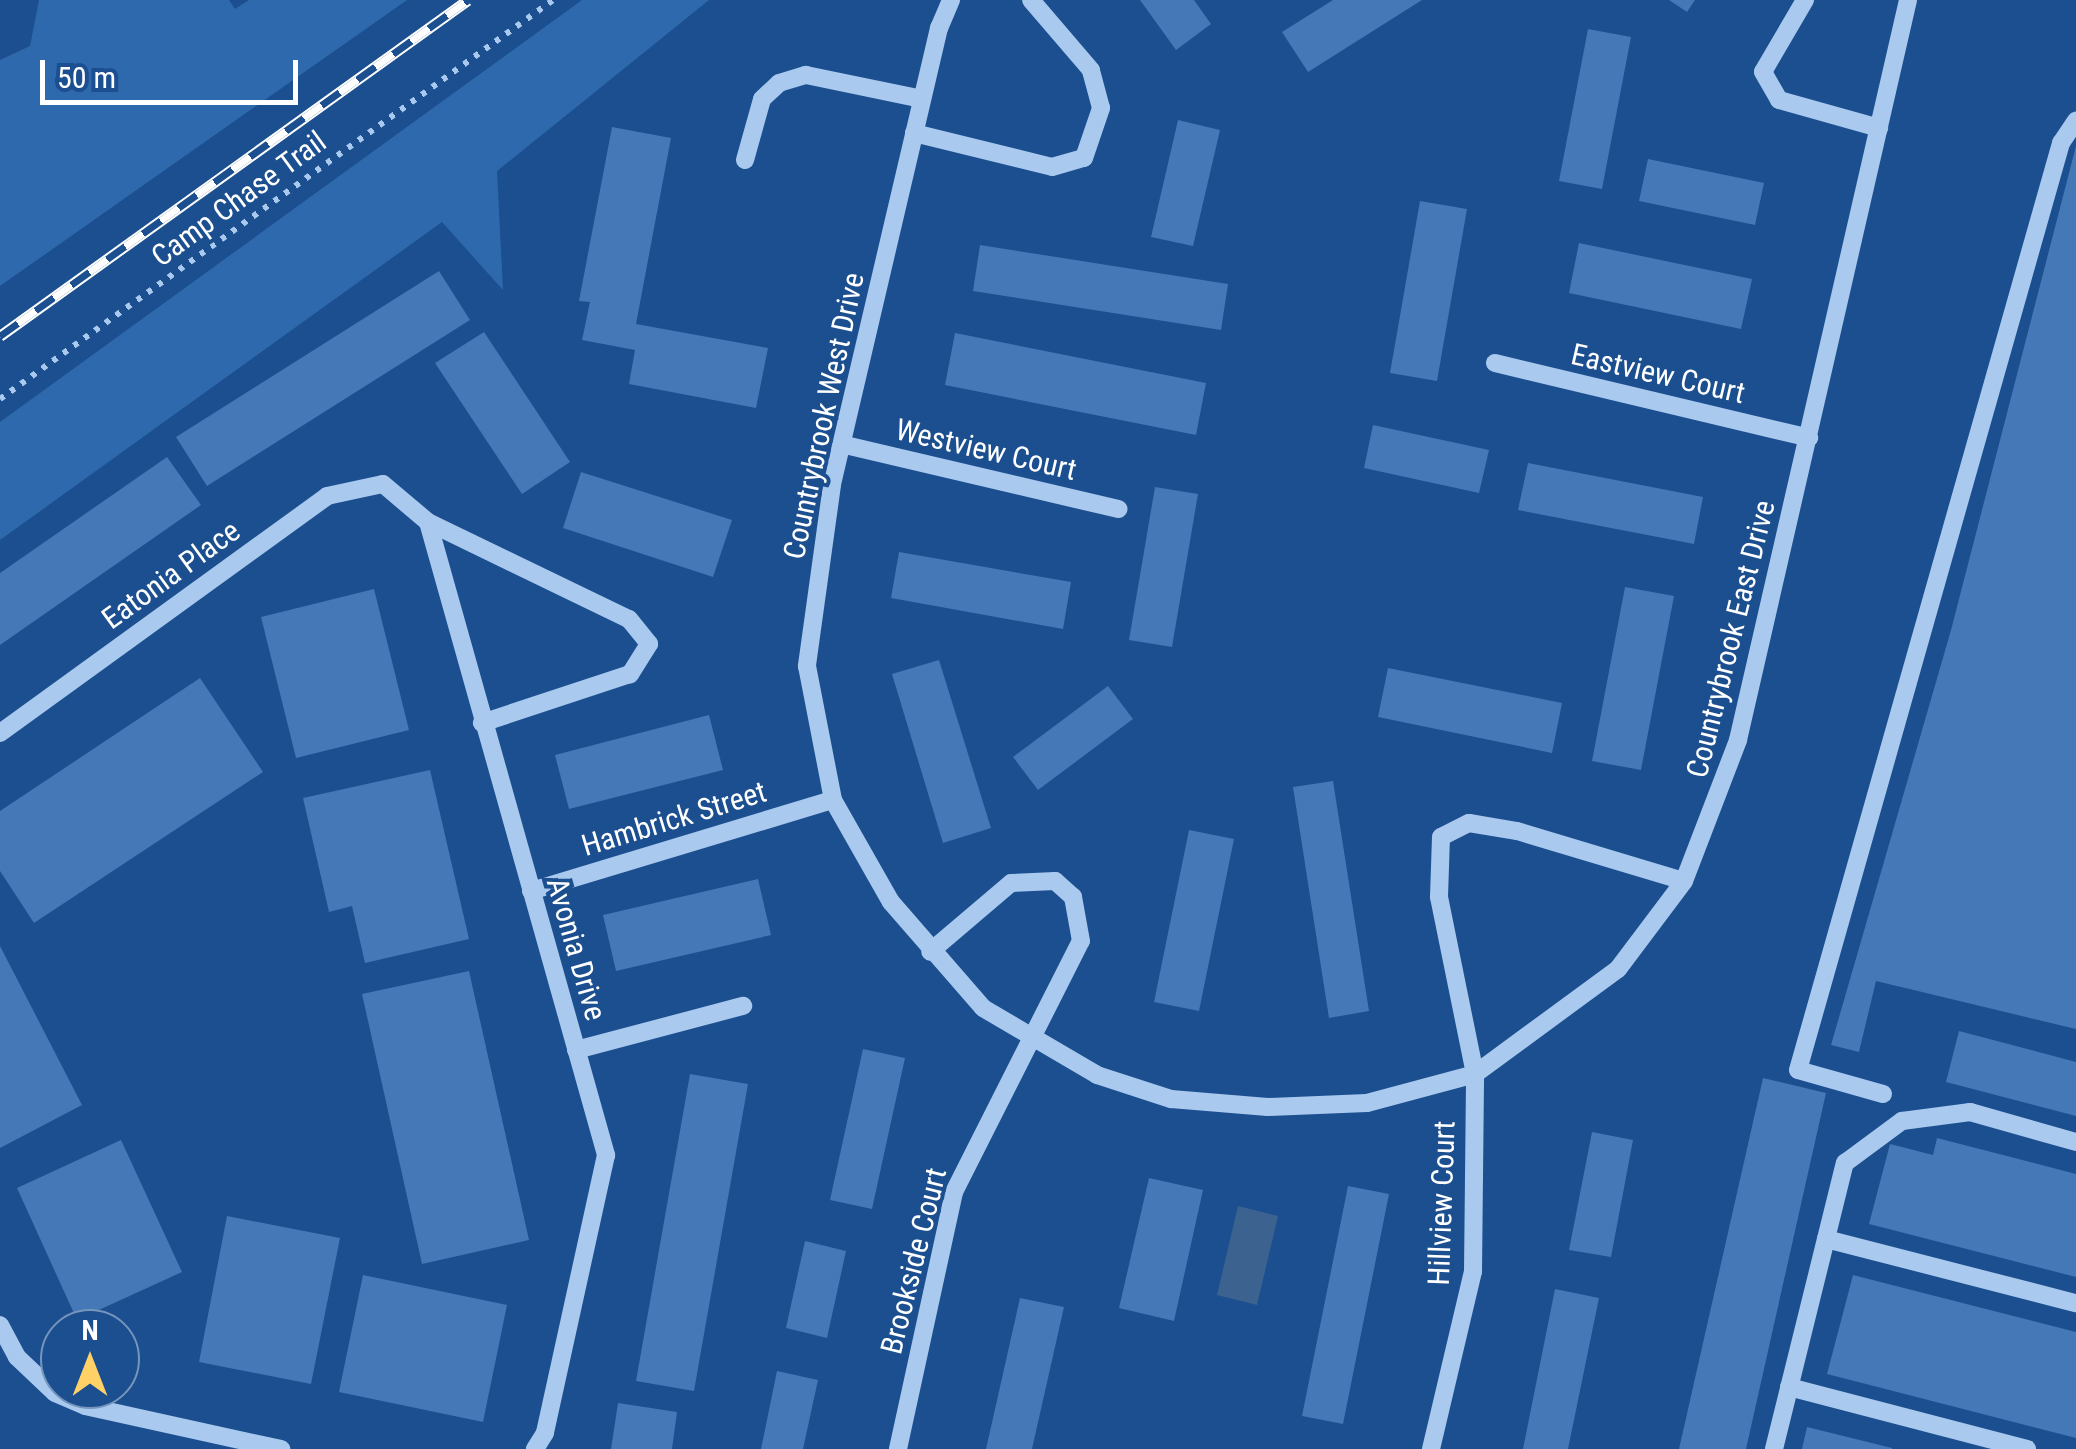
<!DOCTYPE html>
<style>
body{margin:0}
#map{position:relative;width:2076px;height:1449px;overflow:hidden;background:#1b4f8f;font-family:"Roboto Condensed",sans-serif}
div>[style]{position:absolute}
.green>*{inset:0;background:#2e69ad}
.water>*{inset:0;background:#3c6290}
.building>*{inset:0;background:#4478b7}
.path>*{height:6px;margin-top:-3px;transform-origin:0;background:repeating-linear-gradient(90deg,#a9c9ee 0 5px,transparent 0 13px)}
.minor>*{height:18px;margin:-9px;padding:0 9px;transform-origin:9px;border-radius:9px;background:#a9c9ee}
.rail>*{height:11px;margin-top:-5.5px;transform-origin:0;background:repeating-linear-gradient(90deg,#1b4f8f 0 22px,#fff 0 44px);box-sizing:border-box;border-block:2px solid #fff}
span{translate:-50% -50%;white-space:nowrap;text-align:center;line-height:1.15;-webkit-text-stroke:8px #1b4f8f;paint-order:stroke}
.street-label{font-size:30px;color:#fff}
.north{position:absolute;left:40px;top:1309px;width:100px;height:100px;box-sizing:border-box;background:#1b4f8f;border:2px solid #7695bc;border-radius:50%;rotate:0deg;font-size:28px;font-weight:700;line-height:40px;text-align:center;color:#fff}
.north::after{content:'';display:block;margin:auto;width:35px;height:45px;background:#ffd166;clip-path:polygon(50% 0,100% 100%,50% 72%,0 100%)}
.scale{position:absolute;left:40px;top:60px;width:258px;height:45px;box-sizing:border-box;border:5px solid #fff;border-top:0;padding-left:12px;font-size:30px;line-height:35px;white-space:nowrap;color:#fff;-webkit-text-stroke:8px #1b4f8f;paint-order:stroke}
</style>
<div id="map">
<div class="green">
<div style="clip-path:polygon(39px 0,229px 0,235px 9px,249px 0,407px 0,0 286px,0 60px,30px 46px)"></div>
<div style="clip-path:polygon(582px 0,709px 0,497px 171px,503px 290px,442px 222px,0 540px,0 422px)"></div>
</div>
<div class="water">
<div style="clip-path:polygon(1238px 1206px,1278px 1216px,1257px 1305px,1217px 1295px)"></div>
</div>
<div class="building">
<div style="clip-path:polygon(1140px 0,1194px 0,1211px 24px,1176px 50px)"></div>
<div style="clip-path:polygon(1333px 0,1422px 0,1308px 72px,1282px 32px)"></div>
<div style="clip-path:polygon(1669px 0,1695px 0,1687px 12px)"></div>
<div style="clip-path:polygon(1588px 29px,1631px 37px,1602px 189px,1559px 181px)"></div>
<div style="clip-path:polygon(1178px 120px,1220px 130px,1193px 246px,1151px 237px)"></div>
<div style="clip-path:polygon(612px 127px,671px 138px,636px 324px,768px 348px,756px 408px,629px 384px,635px 350px,582px 340px,590px 302px,579px 301px)"></div>
<div style="clip-path:polygon(2076px 146px,2076px 1029px,1876px 981px,1859px 1052px,1831px 1045px,1951px 630px)"></div>
<div style="clip-path:polygon(1648px 159px,1764px 183px,1755px 225px,1639px 201px)"></div>
<div style="clip-path:polygon(1420px 201px,1467px 209px,1437px 381px,1390px 373px)"></div>
<div style="clip-path:polygon(1579px 243px,1752px 279px,1741px 329px,1569px 293px)"></div>
<div style="clip-path:polygon(980px 245px,1228px 284px,1221px 330px,973px 291px)"></div>
<div style="clip-path:polygon(439px 271px,470px 320px,207px 486px,176px 437px)"></div>
<div style="clip-path:polygon(484px 332px,570px 462px,522px 494px,435px 363px)"></div>
<div style="clip-path:polygon(955px 333px,1206px 383px,1196px 435px,945px 385px)"></div>
<div style="clip-path:polygon(1373px 425px,1489px 450px,1479px 493px,1364px 468px)"></div>
<div style="clip-path:polygon(167px 457px,201px 505px,0 645px,0 573px)"></div>
<div style="clip-path:polygon(1528px 463px,1703px 497px,1694px 544px,1518px 510px)"></div>
<div style="clip-path:polygon(581px 472px,732px 520px,713px 577px,563px 528px)"></div>
<div style="clip-path:polygon(1155px 487px,1198px 494px,1172px 647px,1129px 640px)"></div>
<div style="clip-path:polygon(899px 552px,1071px 582px,1063px 629px,891px 598px)"></div>
<div style="clip-path:polygon(1625px 587px,1674px 596px,1641px 770px,1592px 761px)"></div>
<div style="clip-path:polygon(374px 589px,409px 730px,296px 758px,261px 617px)"></div>
<div style="clip-path:polygon(939px 660px,991px 828px,943px 843px,892px 674px)"></div>
<div style="clip-path:polygon(1388px 668px,1562px 703px,1552px 753px,1378px 717px)"></div>
<div style="clip-path:polygon(200px 678px,263px 772px,34px 923px,0 871px,0 811px)"></div>
<div style="clip-path:polygon(1108px 686px,1133px 719px,1038px 790px,1013px 757px)"></div>
<div style="clip-path:polygon(709px 715px,723px 770px,569px 809px,555px 755px)"></div>
<div style="clip-path:polygon(430px 770px,469px 939px,365px 963px,352px 906px,329px 912px,303px 798px)"></div>
<div style="clip-path:polygon(1333px 781px,1369px 1011px,1329px 1018px,1293px 787px)"></div>
<div style="clip-path:polygon(1189px 830px,1234px 839px,1199px 1011px,1154px 1002px)"></div>
<div style="clip-path:polygon(758px 879px,771px 935px,616px 971px,603px 915px)"></div>
<div style="clip-path:polygon(0 946px,82px 1105px,0 1148px)"></div>
<div style="clip-path:polygon(469px 971px,529px 1240px,422px 1264px,362px 994px)"></div>
<div style="clip-path:polygon(1959px 1031px,2076px 1062px,2076px 1116px,1946px 1082px)"></div>
<div style="clip-path:polygon(863px 1049px,905px 1058px,872px 1209px,830px 1200px)"></div>
<div style="clip-path:polygon(690px 1074px,748px 1084px,694px 1391px,636px 1381px)"></div>
<div style="clip-path:polygon(1763px 1078px,1826px 1093px,1746px 1449px,1679px 1449px)"></div>
<div style="clip-path:polygon(1592px 1132px,1633px 1140px,1611px 1257px,1569px 1250px)"></div>
<div style="clip-path:polygon(1937px 1138px,2076px 1174px,2076px 1277px,1869px 1224px,1890px 1144px,1933px 1155px)"></div>
<div style="clip-path:polygon(121px 1140px,182px 1272px,77px 1320px,17px 1188px)"></div>
<div style="clip-path:polygon(1149px 1178px,1203px 1190px,1174px 1321px,1119px 1308px)"></div>
<div style="clip-path:polygon(1348px 1186px,1389px 1194px,1343px 1424px,1302px 1416px)"></div>
<div style="clip-path:polygon(227px 1216px,340px 1238px,311px 1384px,199px 1362px)"></div>
<div style="clip-path:polygon(805px 1241px,846px 1251px,827px 1338px,786px 1328px)"></div>
<div style="clip-path:polygon(363px 1275px,507px 1305px,483px 1422px,339px 1392px)"></div>
<div style="clip-path:polygon(1853px 1275px,2076px 1332px,2076px 1438px,1827px 1374px)"></div>
<div style="clip-path:polygon(1555px 1289px,1599px 1298px,1568px 1449px,1523px 1449px)"></div>
<div style="clip-path:polygon(1020px 1298px,1064px 1307px,1032px 1449px,986px 1449px)"></div>
<div style="clip-path:polygon(777px 1371px,818px 1380px,803px 1449px,761px 1449px)"></div>
<div style="clip-path:polygon(618px 1403px,677px 1412px,672px 1449px,611px 1449px)"></div>
<div style="clip-path:polygon(1807px 1427px,1892px 1448px,1892px 1449px,1802px 1449px)"></div>
</div>
<div class="path">
<div style="left:0;top:399px;width:682px;rotate:-35.81deg"></div>
</div>
<div class="minor">
<div style="left:951px;top:0;width:30px;rotate:113deg"></div>
<div style="left:939px;top:28px;width:469px;rotate:103.2deg"></div>
<div style="left:832px;top:485px;width:183px;rotate:97.9deg"></div>
<div style="left:807px;top:666px;width:136px;rotate:79deg"></div>
<div style="left:833px;top:800px;width:117px;rotate:60.4deg"></div>
<div style="left:891px;top:902px;width:140px;rotate:49deg"></div>
<div style="left:983px;top:1008px;width:132px;rotate:30.4deg"></div>
<div style="left:1097px;top:1075px;width:78px;rotate:18deg"></div>
<div style="left:1171px;top:1099px;width:97px;rotate:4.7deg"></div>
<div style="left:1268px;top:1107px;width:99px;rotate:-2.3deg"></div>
<div style="left:1367px;top:1103px;width:112px;rotate:-15deg"></div>
<div style="left:1475px;top:1074px;width:177px;rotate:-36.3deg"></div>
<div style="left:1618px;top:969px;width:110px;rotate:-53.1deg"></div>
<div style="left:1684px;top:881px;width:151px;rotate:-69deg"></div>
<div style="left:1738px;top:740px;width:759px;rotate:-77.06deg"></div>
<div style="left:1805px;top:0;width:83px;rotate:120.3deg"></div>
<div style="left:1763px;top:72px;width:32px;rotate:60deg"></div>
<div style="left:1779px;top:100px;width:104px;rotate:15.6deg"></div>
<div style="left:914px;top:133px;width:142px;rotate:13.8deg"></div>
<div style="left:1052px;top:167px;width:33px;rotate:-16deg"></div>
<div style="left:1084px;top:158px;width:53px;rotate:-71.2deg"></div>
<div style="left:1101px;top:108px;width:39px;rotate:-105deg"></div>
<div style="left:1091px;top:70px;width:92px;rotate:-130.6deg"></div>
<div style="left:745px;top:160px;width:63px;rotate:-74.4deg"></div>
<div style="left:762px;top:99px;width:23px;rotate:-43deg"></div>
<div style="left:779px;top:83px;width:28px;rotate:-17deg"></div>
<div style="left:806px;top:75px;width:118px;rotate:11.7deg"></div>
<div style="left:1495px;top:363px;width:323px;rotate:13.4deg"></div>
<div style="left:841px;top:444px;width:285px;rotate:13.2deg"></div>
<div style="left:428px;top:522px;width:223px;rotate:25.8deg"></div>
<div style="left:629px;top:619px;width:32px;rotate:51deg"></div>
<div style="left:649px;top:644px;width:36px;rotate:122deg"></div>
<div style="left:630px;top:674px;width:156px;rotate:161.7deg"></div>
<div style="left:0;top:733px;width:404px;rotate:-35.9deg"></div>
<div style="left:327px;top:496px;width:57px;rotate:-12.1deg"></div>
<div style="left:383px;top:484px;width:59px;rotate:40.2deg"></div>
<div style="left:428px;top:522px;width:658px;rotate:74.29deg"></div>
<div style="left:606px;top:1155px;width:285px;rotate:102.4deg"></div>
<div style="left:545px;top:1433px;width:19px;rotate:122deg"></div>
<div style="left:531px;top:891px;width:315px;rotate:-16.8deg"></div>
<div style="left:576px;top:1050px;width:173px;rotate:-14.8deg"></div>
<div style="left:1883px;top:1094px;width:88px;rotate:-164.2deg"></div>
<div style="left:1798px;top:1070px;width:964px;rotate:-74.16deg"></div>
<div style="left:2061px;top:143px;width:27px;rotate:-56deg"></div>
<div style="left:1826px;top:1239px;width:258px;rotate:14.4deg"></div>
<div style="left:0;top:1325px;width:36px;rotate:62deg"></div>
<div style="left:17px;top:1357px;width:52px;rotate:43.5deg"></div>
<div style="left:55px;top:1393px;width:33px;rotate:23deg"></div>
<div style="left:85px;top:1406px;width:201px;rotate:12.4deg"></div>
<div style="left:1789px;top:1387px;width:246px;rotate:14.6deg"></div>
<div style="left:898px;top:1449px;width:263px;rotate:-77.7deg"></div>
<div style="left:954px;top:1192px;width:281px;rotate:-63.2deg"></div>
<div style="left:1081px;top:941px;width:45px;rotate:-100.3deg"></div>
<div style="left:1073px;top:897px;width:24px;rotate:-138deg"></div>
<div style="left:1055px;top:881px;width:44px;rotate:177.4deg"></div>
<div style="left:1011px;top:883px;width:106px;rotate:139.6deg"></div>
<div style="left:1431px;top:1449px;width:182px;rotate:-76.7deg"></div>
<div style="left:1473px;top:1272px;width:198px;rotate:-89.4deg"></div>
<div style="left:1475px;top:1074px;width:181px;rotate:-101.5deg"></div>
<div style="left:1439px;top:897px;width:60px;rotate:-88.1deg"></div>
<div style="left:1441px;top:837px;width:31px;rotate:-27deg"></div>
<div style="left:1469px;top:823px;width:49px;rotate:9.5deg"></div>
<div style="left:1517px;top:831px;width:174px;rotate:16.7deg"></div>
<div style="left:1774px;top:1449px;width:295px;rotate:-76.1deg"></div>
<div style="left:1845px;top:1163px;width:71px;rotate:-36.4deg"></div>
<div style="left:1902px;top:1121px;width:69px;rotate:-7.5deg"></div>
<div style="left:1970px;top:1112px;width:110px;rotate:15.8deg"></div>
</div>
<div class="rail">
<div style="left:0;top:336px;width:576px;rotate:-35.68deg"></div>
</div>
<div class="street-label">
<span style="left:239px;top:199px;rotate:-36deg">Camp Chase Trail</span>
<span style="left:1658px;top:374px;rotate:13deg">Eastview Court</span>
<span style="left:824px;top:416px;rotate:-78deg">Countrybrook West Drive</span>
<span style="left:986px;top:450px;rotate:13deg">Westview Court</span>
<span style="left:171px;top:575px;rotate:-36deg">Eatonia Place</span>
<span style="left:1731px;top:639px;rotate:-76deg">Countrybrook East Drive</span>
<span style="left:674px;top:819px;rotate:-17deg">Hambrick Street</span>
<span style="left:576px;top:949px;rotate:74deg">Avonia Drive</span>
<span style="left:1442px;top:1203px;rotate:-88deg">Hillview Court</span>
<span style="left:914px;top:1261px;rotate:-76deg">Brookside Court</span>
</div>
<div class="north">N</div>
<div class="scale">50 m</div>
</div>
